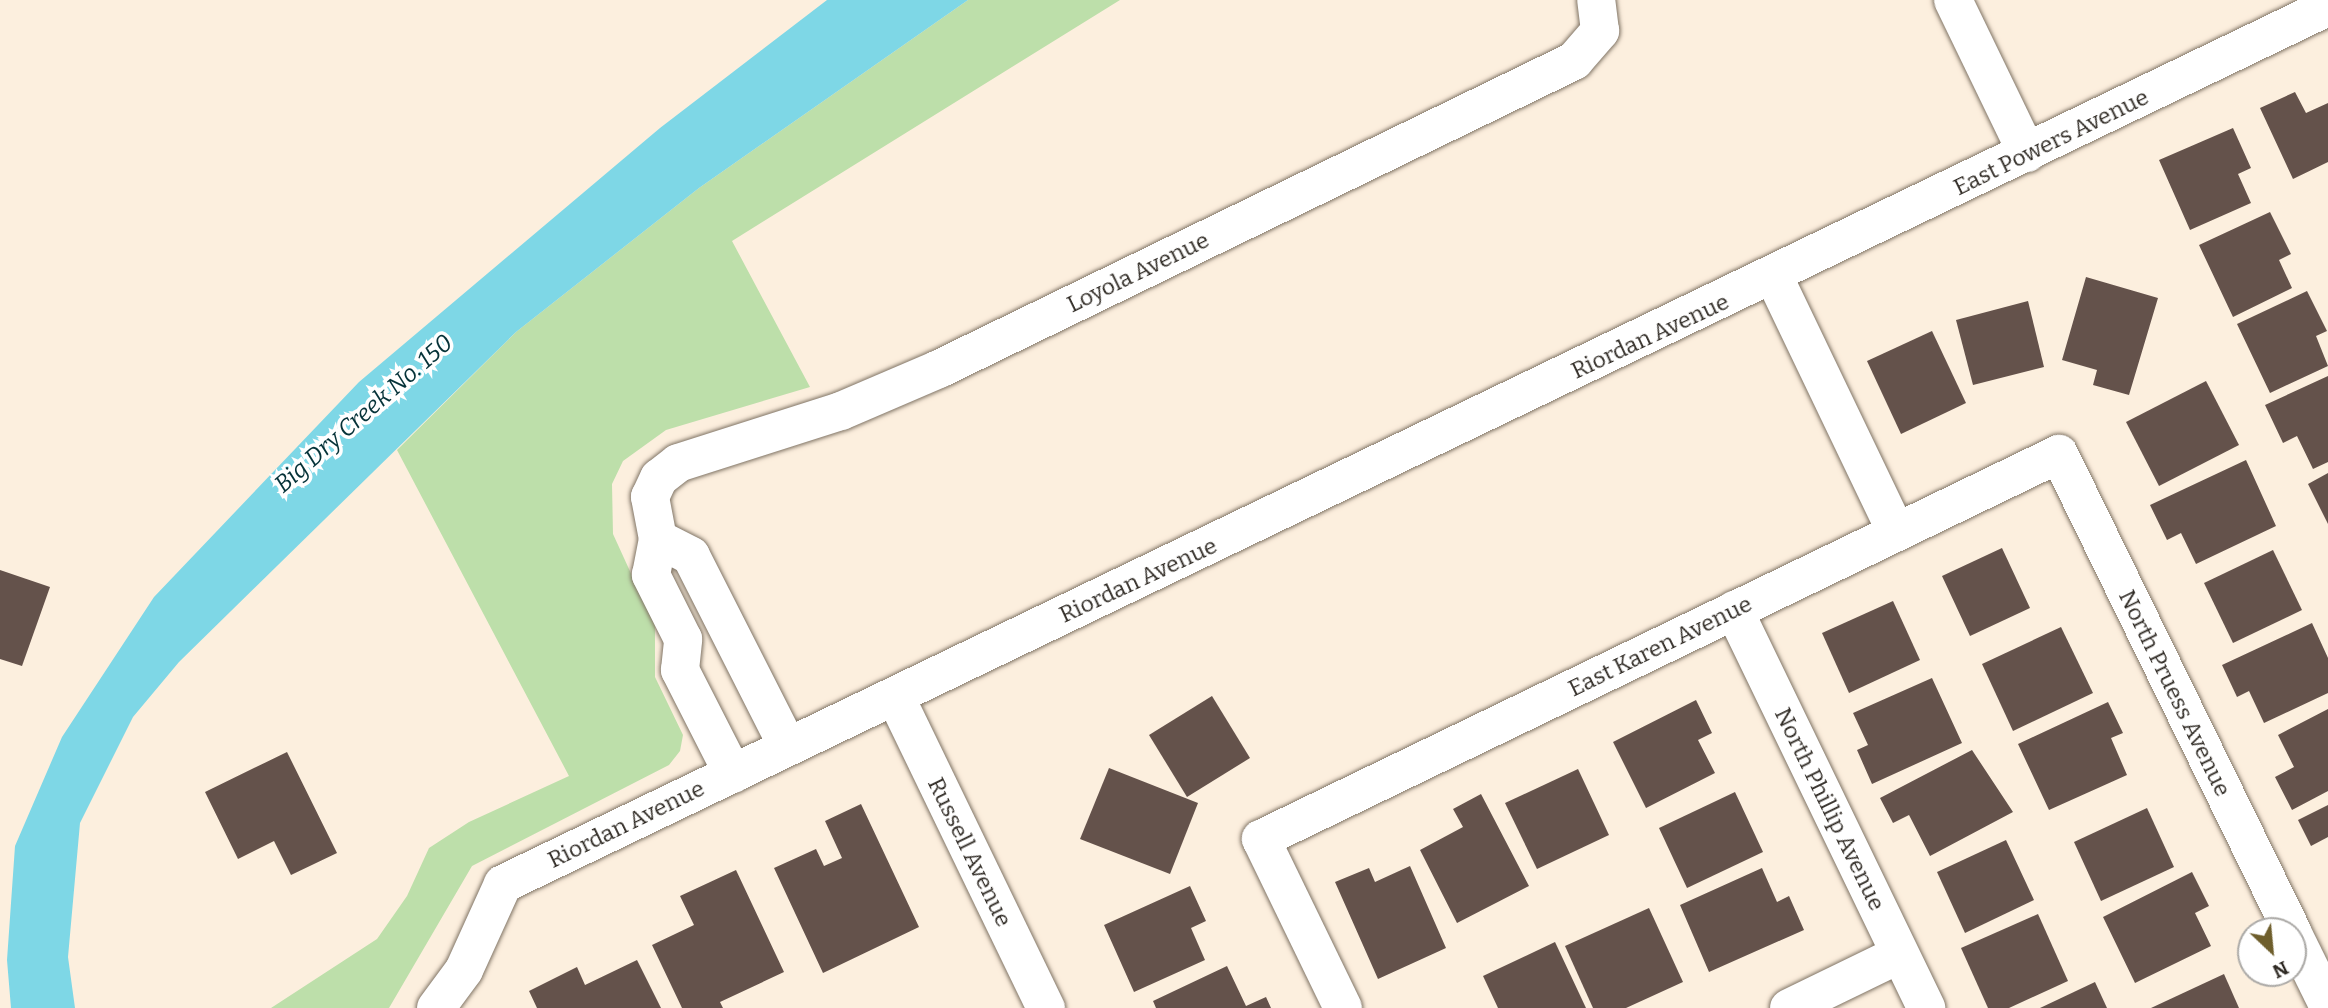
<!DOCTYPE html>
<style>
body{margin:0}
#map{position:relative;width:2328px;height:1008px;overflow:hidden;background:#fcefde;font-family:Bitter,serif}
div>[style]{position:absolute}
.green>*{inset:0;background:#bddfaa}
.water>*{inset:0;background:#7ed7e6}
.building>*{inset:0;background:#64524b}
.roads{filter:drop-shadow(0 0 2px #807465) drop-shadow(0 0 2px #807465)}
.minor>*{height:38px;margin:-19px;padding:0 19px;transform-origin:19px;border-radius:19px;background:#fff}
span{translate:-50% -50%;white-space:nowrap;text-align:center;line-height:1.15;-webkit-text-stroke:7px #fff;paint-order:stroke}
.street-label{font-size:23px;color:#2f2a24}
.water-label{font-size:24px;color:#053238;font-style:italic}
.north{position:absolute;left:2237px;top:917px;width:70px;height:70px;box-sizing:border-box;background:#fff;border:2px solid #acaaa7;border-radius:50%;rotate:154deg;font-size:19px;font-weight:700;line-height:28px;text-align:center;color:#2f2a24}
.north::after{content:'';display:block;margin:auto;width:24px;height:32px;background:#6e5e2c;clip-path:polygon(50% 0,100% 100%,50% 72%,0 100%)}
</style>
<div id="map">
<div class="green">
<div style="clip-path:polygon(968px 0,1120px 0,732px 241px,810px 387px,666px 430px,623px 461px,612px 484px,613px 534px,655px 626px,655px 677px,683px 735px,680px 751px,669px 765px,472px 866px,389px 1008px,271px 1008px,377px 939px,407px 896px,429px 848px,469px 822px,569px 776px,397px 450px,516px 332px,699px 188px)"></div>
</div>
<div class="water">
<div style="clip-path:polygon(827px 0,968px 0,699px 188px,516px 332px,179px 662px,133px 717px,80px 823px,68px 957px,75px 1008px,11px 1008px,7px 960px,15px 846px,62px 737px,154px 597px,359px 382px,660px 128px)"></div>
</div>
<div class="building">
<div style="clip-path:polygon(2295px 92px,2306px 113px,2328px 103px,2328px 162px,2293px 179px,2260px 108px)"></div>
<div style="clip-path:polygon(2233px 128px,2251px 168px,2238px 174px,2251px 203px,2190px 230px,2159px 160px)"></div>
<div style="clip-path:polygon(2270px 212px,2291px 254px,2279px 260px,2292px 288px,2233px 317px,2199px 245px)"></div>
<div style="clip-path:polygon(2086px 277px,2158px 298px,2129px 395px,2093px 385px,2097px 370px,2062px 360px)"></div>
<div style="clip-path:polygon(2307px 291px,2327px 331px,2316px 336px,2328px 366px,2270px 393px,2237px 324px)"></div>
<div style="clip-path:polygon(2028px 301px,2044px 367px,1973px 385px,1956px 320px)"></div>
<div style="clip-path:polygon(1932px 331px,1966px 403px,1901px 434px,1867px 361px)"></div>
<div style="clip-path:polygon(2328px 376px,2328px 462px,2313px 469px,2297px 436px,2283px 443px,2265px 405px)"></div>
<div style="clip-path:polygon(2206px 381px,2239px 445px,2159px 486px,2126px 422px)"></div>
<div style="clip-path:polygon(2246px 460px,2276px 526px,2196px 564px,2181px 533px,2167px 540px,2150px 505px)"></div>
<div style="clip-path:polygon(2328px 473px,2328px 524px,2308px 484px)"></div>
<div style="clip-path:polygon(2002px 548px,2030px 608px,1970px 636px,1942px 576px)"></div>
<div style="clip-path:polygon(2273px 550px,2302px 610px,2233px 643px,2204px 583px)"></div>
<div style="clip-path:polygon(0 570px,50px 587px,22px 666px,0 659px)"></div>
<div style="clip-path:polygon(1893px 601px,1920px 660px,1849px 693px,1822px 633px)"></div>
<div style="clip-path:polygon(2312px 623px,2328px 658px,2328px 693px,2264px 723px,2249px 691px,2237px 697px,2222px 665px)"></div>
<div style="clip-path:polygon(2061px 627px,2093px 693px,2013px 731px,1982px 664px)"></div>
<div style="clip-path:polygon(1932px 678px,1962px 743px,1872px 784px,1857px 750px,1868px 745px,1853px 713px)"></div>
<div style="clip-path:polygon(1212px 696px,1250px 758px,1187px 797px,1149px 735px)"></div>
<div style="clip-path:polygon(1696px 700px,1712px 733px,1698px 740px,1715px 773px,1646px 808px,1613px 742px)"></div>
<div style="clip-path:polygon(2108px 702px,2123px 733px,2111px 738px,2127px 775px,2049px 810px,2018px 744px)"></div>
<div style="clip-path:polygon(2328px 709px,2328px 791px,2292px 810px,2275px 777px,2294px 767px,2278px 735px)"></div>
<div style="clip-path:polygon(1972px 750px,2013px 812px,1930px 856px,1909px 815px,1893px 823px,1880px 798px)"></div>
<div style="clip-path:polygon(287px 752px,337px 853px,291px 875px,274px 841px,238px 859px,205px 792px)"></div>
<div style="clip-path:polygon(1109px 768px,1198px 803px,1170px 874px,1080px 839px)"></div>
<div style="clip-path:polygon(1578px 769px,1609px 835px,1537px 869px,1505px 803px)"></div>
<div style="clip-path:polygon(1735px 792px,1763px 852px,1687px 888px,1659px 828px)"></div>
<div style="clip-path:polygon(1481px 794px,1529px 886px,1457px 923px,1420px 850px,1463px 827px,1453px 809px)"></div>
<div style="clip-path:polygon(861px 804px,919px 927px,823px 973px,774px 868px,816px 849px,824px 866px,842px 858px,825px 821px)"></div>
<div style="clip-path:polygon(2328px 805px,2328px 837px,2311px 846px,2298px 820px)"></div>
<div style="clip-path:polygon(2147px 808px,2174px 867px,2101px 901px,2074px 842px)"></div>
<div style="clip-path:polygon(2006px 840px,2034px 900px,1965px 933px,1937px 872px)"></div>
<div style="clip-path:polygon(1410px 866px,1446px 948px,1378px 979px,1335px 882px,1369px 868px,1375px 882px)"></div>
<div style="clip-path:polygon(1762px 868px,1777px 902px,1789px 896px,1804px 930px,1709px 972px,1680px 905px)"></div>
<div style="clip-path:polygon(736px 870px,784px 972px,720px 1002px,723px 1008px,682px 1008px,652px 945px,694px 925px,680px 896px)"></div>
<div style="clip-path:polygon(2192px 872px,2209px 906px,2195px 913px,2211px 946px,2135px 983px,2103px 917px)"></div>
<div style="clip-path:polygon(1190px 886px,1206px 921px,1191px 928px,1205px 960px,1134px 992px,1104px 925px)"></div>
<div style="clip-path:polygon(1649px 908px,1683px 982px,1626px 1008px,1593px 1008px,1565px 946px)"></div>
<div style="clip-path:polygon(2038px 914px,2068px 981px,2009px 1008px,1988px 1008px,1961px 948px)"></div>
<div style="clip-path:polygon(1555px 942px,1586px 1008px,1498px 1008px,1483px 976px)"></div>
<div style="clip-path:polygon(637px 960px,661px 1008px,537px 1008px,529px 991px,577px 967px,585px 985px)"></div>
<div style="clip-path:polygon(1227px 966px,1246px 1006px,1266px 997px,1271px 1008px,1156px 1008px,1153px 1001px)"></div>
<div style="clip-path:polygon(2224px 974px,2239px 1008px,2151px 1008px)"></div>
<div style="clip-path:polygon(2095px 982px,2107px 1008px,2040px 1008px)"></div>
</div>
<div class="roads">
<div class="minor">
<div style="left:1953px;top:0;width:170px;rotate:64.2deg"></div>
<div style="left:1774px;top:277px;width:283px;rotate:64.4deg"></div>
<div style="left:658px;top:539px;width:37px;rotate:27deg"></div>
<div style="left:691px;top:556px;width:214px;rotate:63.1deg"></div>
<div style="left:1734px;top:610px;width:442px;rotate:64.2deg"></div>
<div style="left:895px;top:696px;width:347px;rotate:64.2deg"></div>
<div style="left:733px;top:774px;width:117px;rotate:-117deg"></div>
<div style="left:680px;top:670px;width:31px;rotate:-84deg"></div>
<div style="left:683px;top:639px;width:72px;rotate:-116.6deg"></div>
<div style="left:651px;top:575px;width:37px;rotate:-79deg"></div>
<div style="left:658px;top:539px;width:43px;rotate:-100.8deg"></div>
<div style="left:650px;top:497px;width:21px;rotate:-65deg"></div>
<div style="left:659px;top:478px;width:24px;rotate:-38deg"></div>
<div style="left:678px;top:463px;width:171px;rotate:-17.7deg"></div>
<div style="left:841px;top:411px;width:107px;rotate:-23.2deg"></div>
<div style="left:939px;top:369px;width:706px;rotate:-25.88deg"></div>
<div style="left:1574px;top:61px;width:40px;rotate:-49deg"></div>
<div style="left:1600px;top:31px;width:31px;rotate:-97deg"></div>
<div style="left:2293px;top:934px;width:79px;rotate:63.8deg"></div>
<div style="left:436px;top:1008px;width:47px;rotate:-53.6deg"></div>
<div style="left:464px;top:970px;width:94px;rotate:-65.6deg"></div>
<div style="left:503px;top:884px;width:2025px;rotate:-25.67deg"></div>
<div style="left:1343px;top:1008px;width:188px;rotate:-115.9deg"></div>
<div style="left:1261px;top:839px;width:886px;rotate:-25.76deg"></div>
<div style="left:2059px;top:454px;width:531px;rotate:63.97deg"></div>
<div style="left:1789px;top:1008px;width:123px;rotate:-25.9deg"></div>
</div>
</div>
<div class="street-label">
<span style="left:2051px;top:142px;rotate:-26deg">East Powers Avenue</span>
<span style="left:1138px;top:272px;rotate:-26deg">Loyola Avenue</span>
<span style="left:1650px;top:336px;rotate:-25deg">Riordan Avenue</span>
<span style="left:1138px;top:580px;rotate:-25deg">Riordan Avenue</span>
<span style="left:1660px;top:646px;rotate:-26deg">East Karen Avenue</span>
<span style="left:2175px;top:693px;rotate:64deg">North Pruess Avenue</span>
<span style="left:1830px;top:809px;rotate:64deg">North Phillip Avenue</span>
<span style="left:626px;top:824px;rotate:-26deg">Riordan Avenue</span>
<span style="left:970px;top:852px;rotate:64deg">Russell Avenue</span>
</div>
<div class="water-label">
<span style="left:364px;top:414px;rotate:-41deg">Big Dry Creek No. 150</span>
</div>
<div class="north">N</div>
</div>
